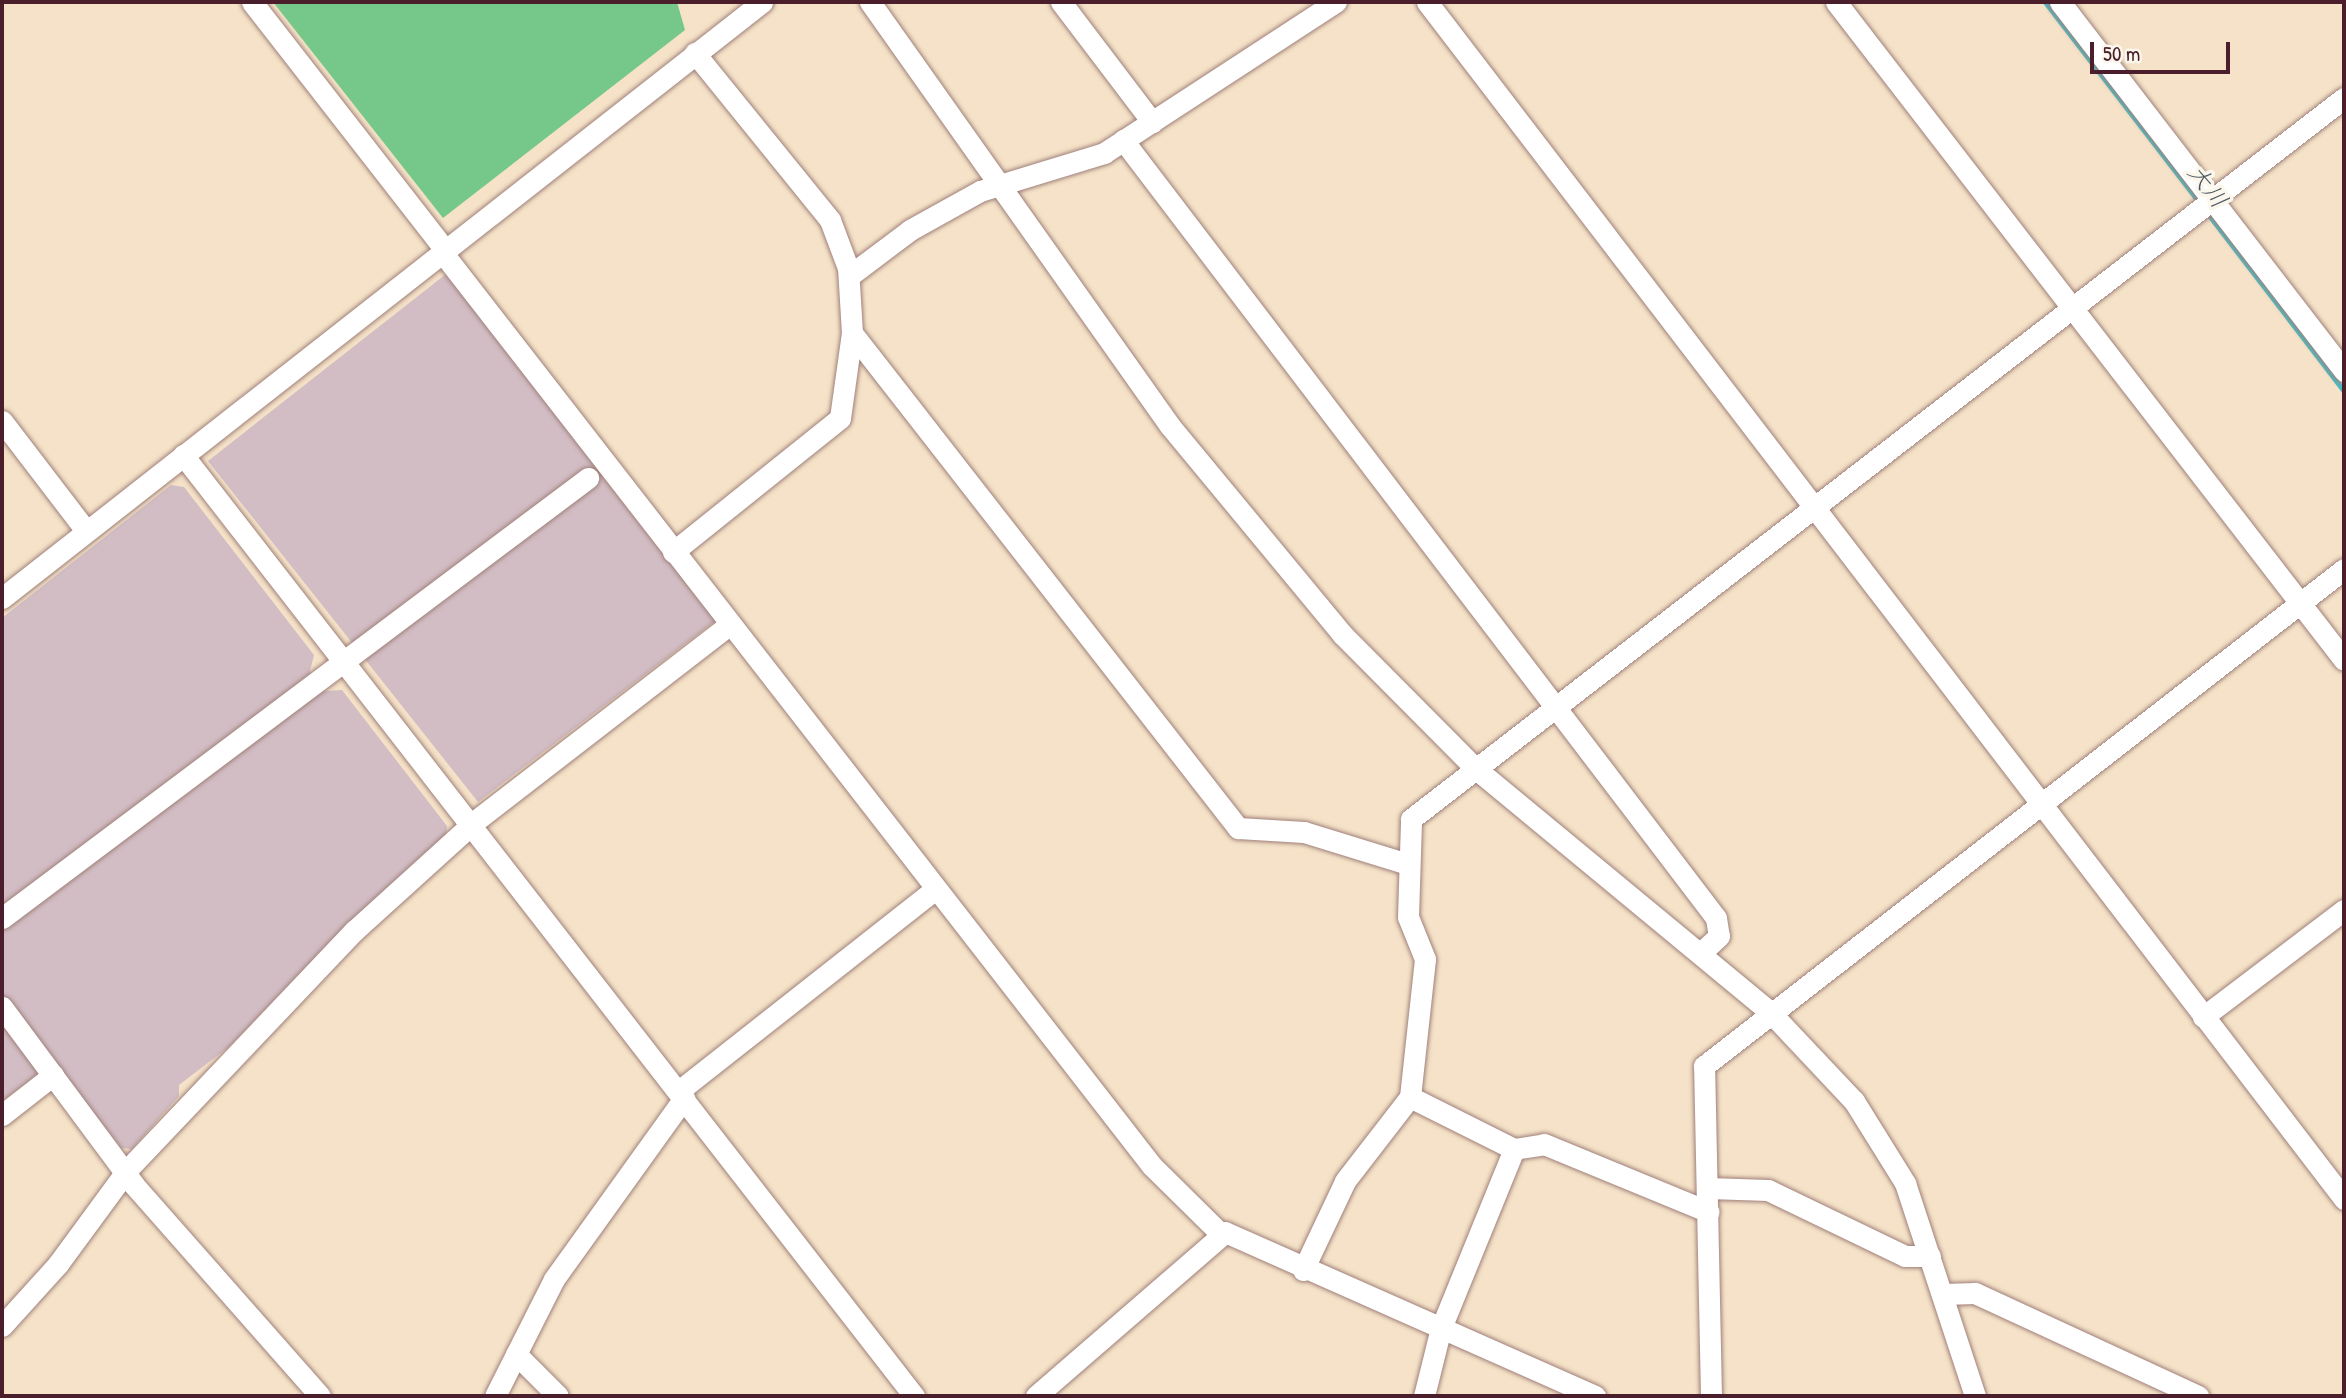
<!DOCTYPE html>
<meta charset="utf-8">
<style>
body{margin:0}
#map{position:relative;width:2346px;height:1398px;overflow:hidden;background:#f5e2c8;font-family:"Patrick Hand","Klee One",sans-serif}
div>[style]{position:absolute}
.industrial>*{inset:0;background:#d2bdc5}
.green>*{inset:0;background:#76c88a}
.stream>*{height:5px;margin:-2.5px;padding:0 2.5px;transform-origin:2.5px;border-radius:2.5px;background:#4bbac1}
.roads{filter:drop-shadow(0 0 2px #a0807a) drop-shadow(0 0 2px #a0807a)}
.minor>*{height:21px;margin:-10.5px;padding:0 10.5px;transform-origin:10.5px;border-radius:10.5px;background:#fff}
span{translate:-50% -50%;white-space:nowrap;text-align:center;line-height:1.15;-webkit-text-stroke:7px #fbf7ec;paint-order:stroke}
.water-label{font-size:24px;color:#4a5560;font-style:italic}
.frame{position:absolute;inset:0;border:4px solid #4a1f2b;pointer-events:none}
.scale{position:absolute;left:2090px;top:42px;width:140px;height:32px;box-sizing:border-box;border:4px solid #4a1f2b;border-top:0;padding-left:9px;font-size:21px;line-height:24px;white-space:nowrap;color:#4a1f2b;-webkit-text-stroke:5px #fbf7ec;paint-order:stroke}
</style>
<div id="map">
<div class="industrial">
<div style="clip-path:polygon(446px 274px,715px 621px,478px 802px,208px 461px)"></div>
<div style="clip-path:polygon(171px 485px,184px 487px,314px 655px,310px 671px,325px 691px,342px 690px,447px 826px,446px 838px,332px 940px,230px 1046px,179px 1085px,179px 1096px,132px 1149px,121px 1148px,2px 994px,2px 618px)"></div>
<div style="clip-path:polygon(2px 1023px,41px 1072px,2px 1101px)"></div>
</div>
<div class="green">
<div style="clip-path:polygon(273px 2px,677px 2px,685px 30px,443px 218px)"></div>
</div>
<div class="stream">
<div style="left:2045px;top:2px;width:252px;rotate:52.4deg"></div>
<div style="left:2205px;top:210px;width:228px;rotate:52.5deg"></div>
</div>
<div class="roads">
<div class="minor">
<div style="left:252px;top:2px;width:314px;rotate:52.1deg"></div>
<div style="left:870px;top:2px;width:519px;rotate:54.72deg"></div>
<div style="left:1170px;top:426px;width:270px;rotate:50.4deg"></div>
<div style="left:1342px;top:634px;width:189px;rotate:45.2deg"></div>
<div style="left:1475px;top:768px;width:384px;rotate:39.6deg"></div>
<div style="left:1771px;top:1013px;width:121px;rotate:46.7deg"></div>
<div style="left:1854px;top:1101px;width:97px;rotate:58.1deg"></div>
<div style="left:1905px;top:1183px;width:224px;rotate:71.8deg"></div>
<div style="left:1061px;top:2px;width:151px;rotate:52.8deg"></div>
<div style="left:1427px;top:2px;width:1508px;rotate:52.54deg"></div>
<div style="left:1836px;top:2px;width:831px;rotate:52.33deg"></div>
<div style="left:2060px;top:2px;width:466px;rotate:52.4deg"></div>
<div style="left:1123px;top:140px;width:978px;rotate:52.68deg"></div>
<div style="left:1716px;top:918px;width:18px;rotate:81deg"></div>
<div style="left:1719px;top:936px;width:25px;rotate:137deg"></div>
<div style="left:442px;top:252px;width:1157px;rotate:52.16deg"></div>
<div style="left:1152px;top:1166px;width:97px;rotate:44.6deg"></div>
<div style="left:849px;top:276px;width:76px;rotate:-37deg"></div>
<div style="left:910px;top:230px;width:80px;rotate:-29.1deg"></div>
<div style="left:980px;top:191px;width:130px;rotate:-17deg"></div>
<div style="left:1104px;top:153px;width:277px;rotate:-33.1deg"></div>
<div style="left:852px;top:333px;width:628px;rotate:52.05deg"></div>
<div style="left:1238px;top:828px;width:66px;rotate:3.5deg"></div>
<div style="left:1304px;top:832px;width:106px;rotate:17.1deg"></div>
<div style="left:2px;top:421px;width:138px;rotate:52.6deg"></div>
<div style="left:183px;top:455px;width:1192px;rotate:52.16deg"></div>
<div style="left:673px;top:552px;width:214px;rotate:-38.7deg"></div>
<div style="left:840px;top:418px;width:86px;rotate:-82deg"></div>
<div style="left:852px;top:333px;width:65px;rotate:-93.5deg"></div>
<div style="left:848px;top:268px;width:51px;rotate:-110.6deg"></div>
<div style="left:830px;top:220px;width:215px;rotate:-129deg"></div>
<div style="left:2px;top:598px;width:966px;rotate:-38.1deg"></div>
<div style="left:2px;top:918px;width:733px;rotate:-36.9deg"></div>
<div style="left:2px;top:1007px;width:222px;rotate:53.4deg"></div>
<div style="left:134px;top:1185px;width:281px;rotate:48.6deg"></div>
<div style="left:2203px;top:1017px;width:177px;rotate:-37.2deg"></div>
<div style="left:680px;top:1090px;width:325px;rotate:-38.2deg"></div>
<div style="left:1410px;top:1097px;width:116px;rotate:26.6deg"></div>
<div style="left:2px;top:1115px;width:65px;rotate:-38.1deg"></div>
<div style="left:1708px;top:1188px;width:60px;rotate:1.9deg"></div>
<div style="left:1768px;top:1190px;width:152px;rotate:25.7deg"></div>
<div style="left:1905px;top:1256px;width:25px"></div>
<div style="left:1303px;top:1270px;width:98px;rotate:-64.7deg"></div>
<div style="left:1345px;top:1181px;width:106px;rotate:-52.3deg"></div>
<div style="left:1410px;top:1097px;width:139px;rotate:-83.8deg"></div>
<div style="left:1425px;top:959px;width:45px;rotate:-112deg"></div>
<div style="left:1408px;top:917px;width:98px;rotate:-88.2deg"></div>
<div style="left:1411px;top:819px;width:1179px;rotate:-37.7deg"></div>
<div style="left:1943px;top:1294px;width:32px;rotate:-2deg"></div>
<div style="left:1975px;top:1293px;width:246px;rotate:24.8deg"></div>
<div style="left:2px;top:1326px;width:84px;rotate:-47.9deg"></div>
<div style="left:58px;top:1264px;width:117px;rotate:-53.7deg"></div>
<div style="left:127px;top:1170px;width:330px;rotate:-46.5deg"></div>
<div style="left:354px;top:931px;width:162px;rotate:-42.2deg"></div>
<div style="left:474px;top:822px;width:324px;rotate:-37.7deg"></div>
<div style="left:516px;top:1354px;width:59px;rotate:45deg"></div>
<div style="left:495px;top:1396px;width:131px;rotate:-63.2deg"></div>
<div style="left:554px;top:1279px;width:223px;rotate:-54.3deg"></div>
<div style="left:1036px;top:1396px;width:250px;rotate:-40.9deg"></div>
<div style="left:1225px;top:1232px;width:405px;rotate:23.9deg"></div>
<div style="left:1424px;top:1396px;width:70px;rotate:-76deg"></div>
<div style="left:1441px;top:1328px;width:193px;rotate:-67.8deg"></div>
<div style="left:1514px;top:1149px;width:30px;rotate:-9deg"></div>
<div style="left:1544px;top:1144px;width:178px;rotate:22.4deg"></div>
<div style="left:1711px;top:1396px;width:330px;rotate:-91.2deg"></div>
<div style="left:1704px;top:1066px;width:810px;rotate:-37.83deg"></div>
</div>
</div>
<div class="water-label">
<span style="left:2208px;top:186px;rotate:52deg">大川</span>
</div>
<div class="frame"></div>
<div class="scale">50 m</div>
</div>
